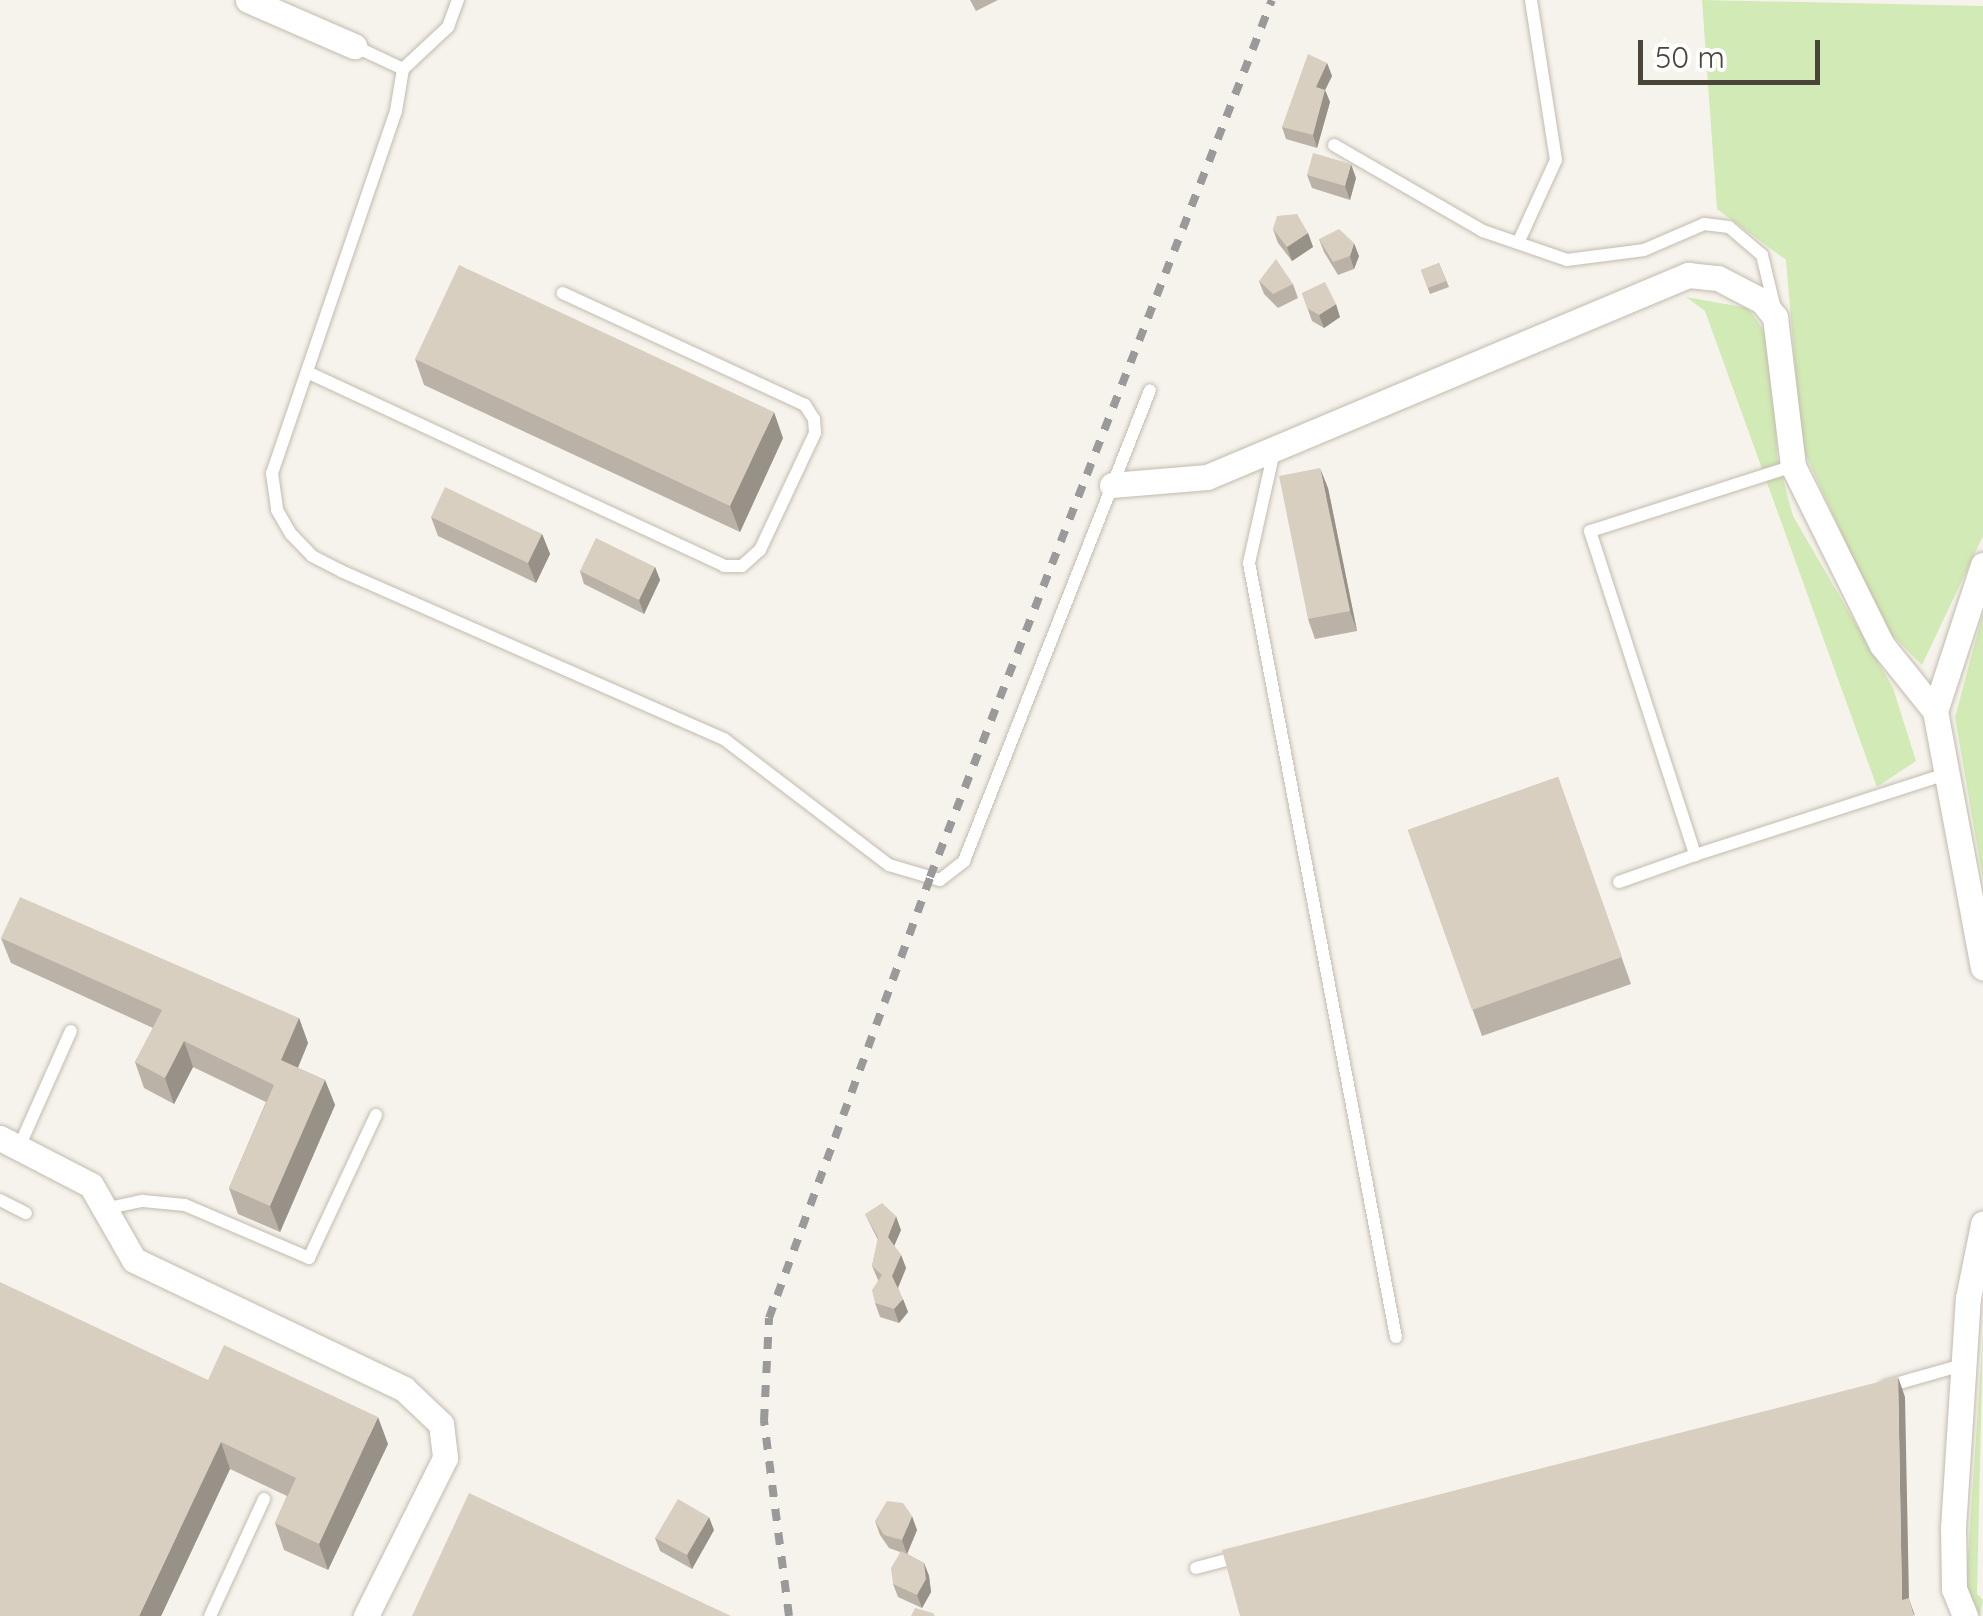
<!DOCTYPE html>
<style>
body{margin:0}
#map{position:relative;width:1983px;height:1616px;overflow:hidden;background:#f6f3ec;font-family:Quicksand,sans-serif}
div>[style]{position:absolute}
.green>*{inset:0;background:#d2eab5}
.roads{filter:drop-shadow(0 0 2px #c2bbae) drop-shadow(0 0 2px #c2bbae)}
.service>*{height:12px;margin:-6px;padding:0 6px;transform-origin:6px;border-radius:6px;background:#fff}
.minor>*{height:25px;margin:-12.5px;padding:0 12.5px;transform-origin:12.5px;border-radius:12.5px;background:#fff}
.rail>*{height:8px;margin-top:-4px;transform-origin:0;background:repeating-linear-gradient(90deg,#9a9a9a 0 12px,transparent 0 24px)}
.wall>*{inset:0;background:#bab2a6}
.shaded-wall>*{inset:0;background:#979187}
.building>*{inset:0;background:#d8cfc1}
span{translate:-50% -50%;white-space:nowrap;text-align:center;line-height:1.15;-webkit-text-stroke:8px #fff;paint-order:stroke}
.scale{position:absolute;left:1638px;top:40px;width:182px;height:45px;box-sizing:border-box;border:5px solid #4b4439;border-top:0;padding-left:12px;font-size:30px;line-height:35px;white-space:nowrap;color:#4b4439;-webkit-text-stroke:8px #fff;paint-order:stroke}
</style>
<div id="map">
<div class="green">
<div style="clip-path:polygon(1702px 0,1983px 6px,1983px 536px,1922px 665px,1885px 628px,1802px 447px,1786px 260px,1717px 209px)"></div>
<div style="clip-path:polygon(1686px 297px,1748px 308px,1773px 343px,1777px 457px,1793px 516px,1893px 688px,1916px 761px,1877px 787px,1705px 311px)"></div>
<div style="clip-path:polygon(1983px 613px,1983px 880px,1955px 717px)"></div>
<div style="clip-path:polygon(1983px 1333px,1977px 1594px,1983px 1600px,1980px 1616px,1966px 1585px)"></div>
</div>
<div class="roads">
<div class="service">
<div style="left:354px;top:46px;width:54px;rotate:25.1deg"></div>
<div style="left:403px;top:69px;width:43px;rotate:99.5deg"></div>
<div style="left:396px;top:111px;width:383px;rotate:108.9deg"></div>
<div style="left:272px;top:473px;width:37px;rotate:82deg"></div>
<div style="left:277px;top:510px;width:28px;rotate:60deg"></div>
<div style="left:291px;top:534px;width:30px;rotate:46deg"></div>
<div style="left:312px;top:556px;width:33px;rotate:27deg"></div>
<div style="left:341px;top:571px;width:418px;rotate:23.7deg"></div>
<div style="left:724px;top:739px;width:208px;rotate:37.4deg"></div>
<div style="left:889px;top:865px;width:53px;rotate:16.4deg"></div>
<div style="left:940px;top:880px;width:31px;rotate:-38deg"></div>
<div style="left:964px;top:861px;width:506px;rotate:-68.45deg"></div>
<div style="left:403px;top:69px;width:62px;rotate:-43deg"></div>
<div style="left:448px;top:27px;width:29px;rotate:-70deg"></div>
<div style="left:1334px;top:145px;width:172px;rotate:30deg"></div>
<div style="left:1483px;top:231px;width:89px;rotate:19deg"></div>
<div style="left:1567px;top:260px;width:78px;rotate:-7.4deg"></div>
<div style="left:1644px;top:250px;width:65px;rotate:-23.4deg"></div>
<div style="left:1704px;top:224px;width:25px;rotate:7deg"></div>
<div style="left:1729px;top:227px;width:43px;rotate:40.3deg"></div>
<div style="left:1762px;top:255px;width:56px;rotate:76.5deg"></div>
<div style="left:1518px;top:243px;width:91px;rotate:-65.4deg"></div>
<div style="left:1556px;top:160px;width:162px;rotate:-98.9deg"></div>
<div style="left:307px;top:372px;width:460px;rotate:24.9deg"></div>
<div style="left:724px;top:566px;width:18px"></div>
<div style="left:742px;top:566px;width:24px;rotate:-42deg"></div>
<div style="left:760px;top:550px;width:129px;rotate:-64.8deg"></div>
<div style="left:815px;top:433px;width:14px;rotate:-94deg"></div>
<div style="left:814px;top:419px;width:17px;rotate:-123deg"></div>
<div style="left:805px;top:405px;width:267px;rotate:-155.2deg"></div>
<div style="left:1274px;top:451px;width:115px;rotate:102.6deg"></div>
<div style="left:1249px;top:563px;width:788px;rotate:79.25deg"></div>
<div style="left:1793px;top:466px;width:213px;rotate:162.2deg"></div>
<div style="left:1590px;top:531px;width:341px;rotate:72deg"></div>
<div style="left:1695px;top:855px;width:261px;rotate:-17.9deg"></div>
<div style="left:1619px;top:882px;width:81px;rotate:-19.6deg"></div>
<div style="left:19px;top:1147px;width:127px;rotate:-65.9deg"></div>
<div style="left:0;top:1200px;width:29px;rotate:27deg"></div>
<div style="left:104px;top:1209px;width:40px;rotate:-12deg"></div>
<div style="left:143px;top:1201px;width:42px;rotate:5.4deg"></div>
<div style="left:185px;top:1205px;width:135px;rotate:23.1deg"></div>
<div style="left:309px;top:1258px;width:158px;rotate:-64.9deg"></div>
<div style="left:1885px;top:1387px;width:80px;rotate:-15.9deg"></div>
<div style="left:1196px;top:1568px;width:43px;rotate:-14.7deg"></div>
<div style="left:210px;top:1616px;width:129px;rotate:-65.2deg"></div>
</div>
<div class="minor">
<div style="left:248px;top:0;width:116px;rotate:23.5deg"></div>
<div style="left:1112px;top:485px;width:95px;rotate:-4.8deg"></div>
<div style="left:1207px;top:477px;width:522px;rotate:-22.78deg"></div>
<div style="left:1688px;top:275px;width:30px;rotate:6deg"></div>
<div style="left:1718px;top:278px;width:50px;rotate:27.6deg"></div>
<div style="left:1762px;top:301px;width:21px;rotate:51deg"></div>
<div style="left:1775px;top:317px;width:150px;rotate:83.1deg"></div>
<div style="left:1793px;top:466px;width:200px;rotate:63.6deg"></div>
<div style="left:1882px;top:645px;width:85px;rotate:51.2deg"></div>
<div style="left:1983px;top:565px;width:154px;rotate:108.2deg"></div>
<div style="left:1935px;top:711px;width:261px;rotate:79.4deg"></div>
<div style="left:0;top:1138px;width:102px;rotate:27.3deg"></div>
<div style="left:91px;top:1185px;width:86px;rotate:60.2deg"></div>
<div style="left:134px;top:1260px;width:299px;rotate:25.5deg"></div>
<div style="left:404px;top:1389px;width:51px;rotate:43.4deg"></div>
<div style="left:441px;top:1424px;width:34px;rotate:83deg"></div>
<div style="left:445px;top:1458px;width:177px;rotate:116.6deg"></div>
<div style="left:1965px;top:1616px;width:29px;rotate:-112deg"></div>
<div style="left:1954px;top:1589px;width:61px;rotate:-90.9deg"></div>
<div style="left:1953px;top:1528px;width:230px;rotate:-86.3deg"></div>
<div style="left:1968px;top:1298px;width:76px;rotate:-78.5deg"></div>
</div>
</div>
<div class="rail">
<div style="left:789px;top:1616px;width:197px;rotate:-97.3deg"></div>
<div style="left:764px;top:1421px;width:103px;rotate:-87.2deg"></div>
<div style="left:769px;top:1318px;width:469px;rotate:-69.9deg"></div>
<div style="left:930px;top:877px;width:941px;rotate:-68.7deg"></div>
</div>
<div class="wall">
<div style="clip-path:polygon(970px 0,998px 0,976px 11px)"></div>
<div style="clip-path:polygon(1327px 63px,1332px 76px,1325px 90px,1330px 102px,1317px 148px,1286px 139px,1282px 127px)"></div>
<div style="clip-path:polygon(1307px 175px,1356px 178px,1350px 200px,1312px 188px)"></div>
<div style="clip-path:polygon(1273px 229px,1308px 233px,1313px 247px,1292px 261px,1278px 243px)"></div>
<div style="clip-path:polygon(1319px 239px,1359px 256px,1354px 269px,1338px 275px,1324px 252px)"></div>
<div style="clip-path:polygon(1439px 263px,1449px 287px,1430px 294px,1421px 270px)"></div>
<div style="clip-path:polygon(1259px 281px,1293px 284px,1298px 298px,1278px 308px,1264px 294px)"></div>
<div style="clip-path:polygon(1302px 293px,1340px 317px,1324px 328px,1312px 321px)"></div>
<div style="clip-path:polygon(415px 359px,783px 438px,740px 532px,424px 385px)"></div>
<div style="clip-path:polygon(1328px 488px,1357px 631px,1315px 639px,1308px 619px)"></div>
<div style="clip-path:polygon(431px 517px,542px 534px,550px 554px,536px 583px,438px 536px)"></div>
<div style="clip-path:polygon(655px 567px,660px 580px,644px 614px,584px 584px,580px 571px)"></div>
<div style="clip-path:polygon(1558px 777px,1631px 984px,1482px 1036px,1408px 830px)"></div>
<div style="clip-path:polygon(1px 938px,299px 1018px,308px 1043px,298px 1068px,325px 1080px,335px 1105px,280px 1232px,238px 1214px,229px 1188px,266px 1102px,193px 1067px,174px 1104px,144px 1088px,135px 1062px,153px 1028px,11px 963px)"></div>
<div style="clip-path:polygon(865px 1214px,901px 1230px,894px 1246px,901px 1255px,906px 1268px,898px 1288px,908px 1312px,899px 1323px,880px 1317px,875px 1303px,878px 1280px,872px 1266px,878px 1240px)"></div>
<div style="clip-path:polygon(208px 1380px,388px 1444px,328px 1570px,284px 1550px,275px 1523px,287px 1496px,230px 1469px,161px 1616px)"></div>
<div style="clip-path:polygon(875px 1521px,917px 1530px,907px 1554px,924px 1563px,929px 1576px,931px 1592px,922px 1608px,898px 1597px,893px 1584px,900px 1552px,889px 1548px,880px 1535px)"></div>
<div style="clip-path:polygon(714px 1530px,692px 1569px,660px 1551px,655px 1538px)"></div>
</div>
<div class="shaded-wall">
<div style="clip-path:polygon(1327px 63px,1332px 76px,1325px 90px,1330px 102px,1317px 148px,1313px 135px,1316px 87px)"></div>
<div style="clip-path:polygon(1351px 164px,1356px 178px,1350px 200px,1345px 186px)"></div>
<div style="clip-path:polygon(1308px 233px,1313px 247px,1292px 261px,1287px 247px)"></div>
<div style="clip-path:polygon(1354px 243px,1359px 256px,1354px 269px,1350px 256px)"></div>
<div style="clip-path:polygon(1336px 304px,1340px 317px,1324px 328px,1319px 315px)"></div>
<div style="clip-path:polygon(774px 412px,783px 438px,740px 532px,730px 506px)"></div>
<div style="clip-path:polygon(1320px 468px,1328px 488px,1357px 631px,1350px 611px)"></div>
<div style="clip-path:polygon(542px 534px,550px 554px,536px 583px,528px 563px)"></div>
<div style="clip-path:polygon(655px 567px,660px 580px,644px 614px,639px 600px)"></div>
<div style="clip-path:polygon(299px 1018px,308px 1043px,290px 1086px,281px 1060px)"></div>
<div style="clip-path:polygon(184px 1041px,193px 1067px,174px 1104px,165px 1078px)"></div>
<div style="clip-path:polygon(325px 1080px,335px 1105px,280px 1232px,270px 1206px)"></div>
<div style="clip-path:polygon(896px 1216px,901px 1230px,892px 1251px,888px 1237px)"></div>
<div style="clip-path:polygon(901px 1255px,906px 1268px,897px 1290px,892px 1276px)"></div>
<div style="clip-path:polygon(903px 1299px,908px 1312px,899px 1323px,894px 1309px)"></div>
<div style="clip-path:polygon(1898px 1377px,1905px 1397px,1909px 1599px,1915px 1616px,1902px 1600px)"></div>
<div style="clip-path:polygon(378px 1417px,388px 1444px,328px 1570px,319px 1544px)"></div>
<div style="clip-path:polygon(221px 1442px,230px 1469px,161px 1616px,139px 1616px)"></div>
<div style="clip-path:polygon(912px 1516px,917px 1530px,907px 1554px,902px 1540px)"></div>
<div style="clip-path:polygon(709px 1517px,714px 1530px,692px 1569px,687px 1555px)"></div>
<div style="clip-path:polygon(924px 1563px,929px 1576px,931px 1592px,922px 1608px,917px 1595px)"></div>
</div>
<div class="building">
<div style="clip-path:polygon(1308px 54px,1327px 63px,1316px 87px,1325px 90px,1313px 135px,1282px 127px)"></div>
<div style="clip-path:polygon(1313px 153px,1351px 164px,1345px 186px,1307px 175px)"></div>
<div style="clip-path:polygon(1297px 214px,1308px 233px,1287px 247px,1273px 229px,1277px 216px)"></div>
<div style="clip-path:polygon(1339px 229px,1354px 243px,1350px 256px,1333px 262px,1319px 239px)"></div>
<div style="clip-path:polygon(1276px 259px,1293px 284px,1273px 294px,1259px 281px)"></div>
<div style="clip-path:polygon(1439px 263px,1446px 281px,1428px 288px,1421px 270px)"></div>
<div style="clip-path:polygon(459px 265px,774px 412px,730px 506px,415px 359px)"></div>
<div style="clip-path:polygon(1325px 282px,1336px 304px,1319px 315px,1307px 308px,1302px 293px)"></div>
<div style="clip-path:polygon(1320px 468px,1350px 611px,1308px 619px,1279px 476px)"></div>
<div style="clip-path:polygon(445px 487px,542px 534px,528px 563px,431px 517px)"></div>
<div style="clip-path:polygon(596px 538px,655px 567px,639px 600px,580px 571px)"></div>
<div style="clip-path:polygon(1558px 777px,1622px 957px,1472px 1010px,1408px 830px)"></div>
<div style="clip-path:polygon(20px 897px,299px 1018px,281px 1060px,325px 1080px,270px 1206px,229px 1188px,274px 1085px,184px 1041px,165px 1078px,135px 1062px,162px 1010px,1px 938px)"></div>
<div style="clip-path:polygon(882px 1203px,896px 1216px,888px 1237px,901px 1255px,892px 1276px,903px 1299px,894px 1309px,875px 1303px,872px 1290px,882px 1275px,872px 1266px,878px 1237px,865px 1214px)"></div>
<div style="clip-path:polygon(0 1282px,208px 1380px,224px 1345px,378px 1417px,319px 1544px,275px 1523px,296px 1478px,221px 1442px,139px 1616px,0 1616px)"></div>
<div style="clip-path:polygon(1898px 1377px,1902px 1600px,1909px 1598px,1914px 1616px,1240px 1616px,1222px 1550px)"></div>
<div style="clip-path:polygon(469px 1493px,731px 1616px,412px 1616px)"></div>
<div style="clip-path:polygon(678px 1499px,709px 1517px,687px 1555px,655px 1538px)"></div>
<div style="clip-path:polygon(887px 1501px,903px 1503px,912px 1516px,902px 1540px,884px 1535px,875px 1521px)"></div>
<div style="clip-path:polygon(901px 1551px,924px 1563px,926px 1579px,917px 1595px,893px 1584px,891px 1568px)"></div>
<div style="clip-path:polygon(915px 1608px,933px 1613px,935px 1616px,911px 1616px)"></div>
</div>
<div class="scale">50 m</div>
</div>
